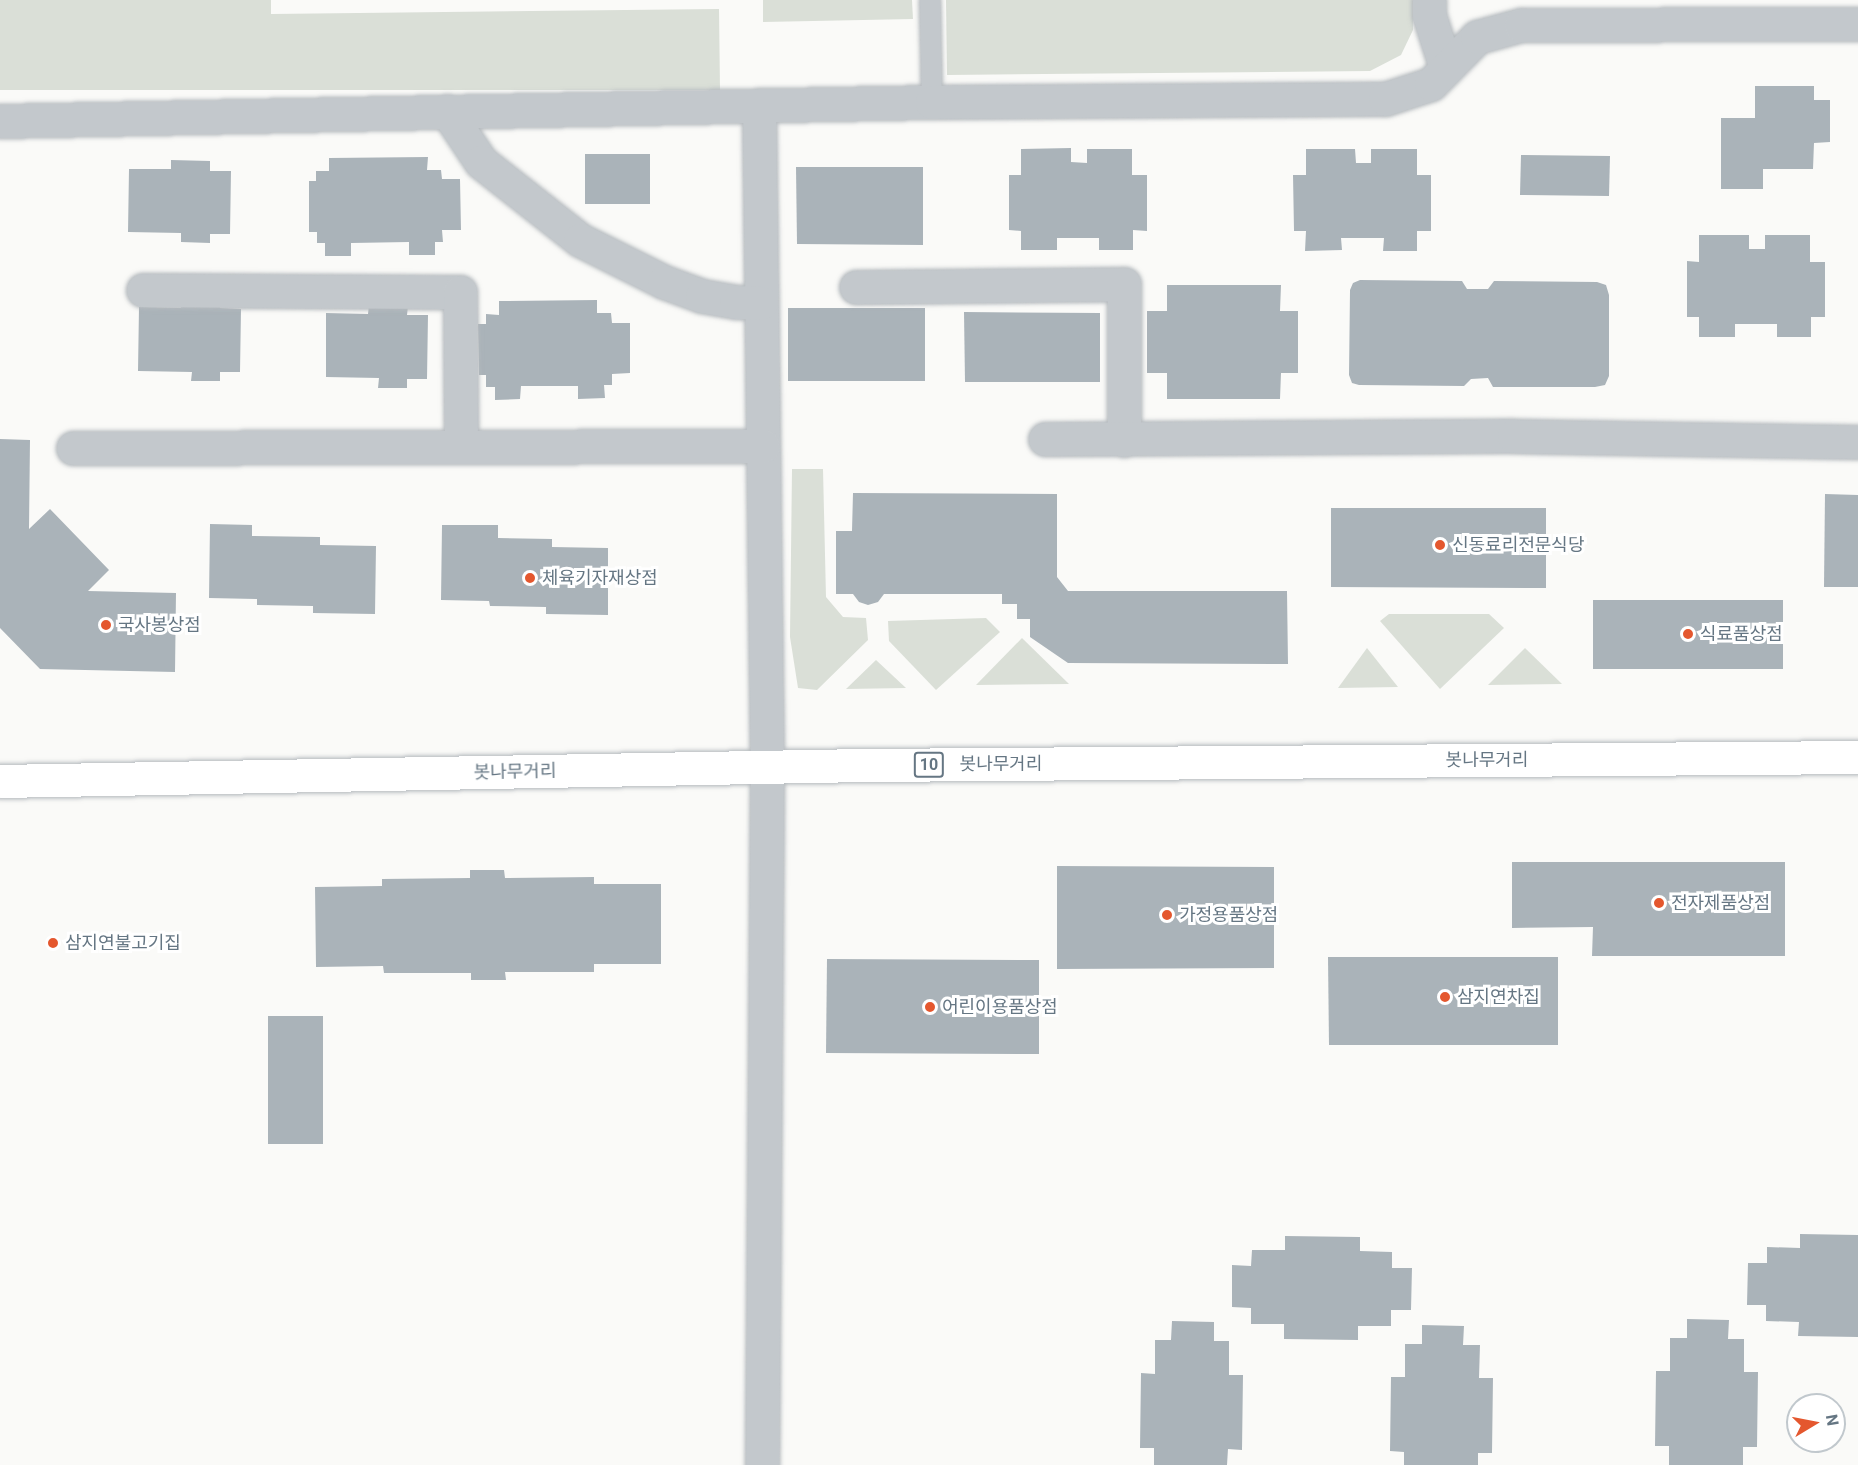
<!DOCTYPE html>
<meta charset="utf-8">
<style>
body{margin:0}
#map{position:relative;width:1858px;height:1465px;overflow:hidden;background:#fafaf8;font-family:Roboto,"Noto Sans KR",sans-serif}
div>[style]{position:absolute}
.green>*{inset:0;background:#dadfd7}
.building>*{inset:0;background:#aab3b9}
.roads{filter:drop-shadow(0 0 2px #b5babe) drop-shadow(0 0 2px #b5babe)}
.service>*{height:20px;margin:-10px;padding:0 10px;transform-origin:10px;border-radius:10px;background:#c3c8cc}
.minor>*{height:33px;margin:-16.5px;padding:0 16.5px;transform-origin:16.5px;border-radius:16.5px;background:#c3c8cc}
.primary>*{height:33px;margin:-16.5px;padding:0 16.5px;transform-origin:16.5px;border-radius:16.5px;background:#fff}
.dots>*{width:16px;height:16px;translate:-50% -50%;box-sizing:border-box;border:3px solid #fff;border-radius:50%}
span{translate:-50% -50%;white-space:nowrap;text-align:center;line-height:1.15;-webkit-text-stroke:6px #fff;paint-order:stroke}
.shield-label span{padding:2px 4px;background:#fff;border:2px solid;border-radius:4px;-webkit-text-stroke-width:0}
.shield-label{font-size:16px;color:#657683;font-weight:700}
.poi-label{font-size:18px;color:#657683}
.left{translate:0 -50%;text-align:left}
.street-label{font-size:18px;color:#657683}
.north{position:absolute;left:1786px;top:1393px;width:60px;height:60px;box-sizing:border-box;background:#fff;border:2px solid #c1c8cd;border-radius:50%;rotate:80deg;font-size:16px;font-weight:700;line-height:24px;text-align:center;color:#657683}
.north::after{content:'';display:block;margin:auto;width:21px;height:27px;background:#e4572e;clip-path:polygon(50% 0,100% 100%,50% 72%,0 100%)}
</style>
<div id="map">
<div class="green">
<div style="clip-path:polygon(0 0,271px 0,271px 14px,719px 9px,720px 90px,0 90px)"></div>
<div style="clip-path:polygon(763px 0,912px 0,913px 19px,763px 22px)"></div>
<div style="clip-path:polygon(946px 0,1413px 0,1413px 30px,1401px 55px,1370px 71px,947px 75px)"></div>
<div style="clip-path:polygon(792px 469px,823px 469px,826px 597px,843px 617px,866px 618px,868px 640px,817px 690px,798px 688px,790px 637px)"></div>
<div style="clip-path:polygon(1389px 614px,1489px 614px,1504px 628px,1440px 689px,1380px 621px)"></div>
<div style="clip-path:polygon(986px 618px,1000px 632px,936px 690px,889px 641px,888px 621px)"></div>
<div style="clip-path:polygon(1022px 638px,1069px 684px,976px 685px)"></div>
<div style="clip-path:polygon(1367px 648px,1398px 687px,1338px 688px)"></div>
<div style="clip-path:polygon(1525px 648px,1562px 684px,1488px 685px)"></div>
<div style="clip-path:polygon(876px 660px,906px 688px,846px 689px)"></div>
</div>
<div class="building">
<div style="clip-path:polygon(1755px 86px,1814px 86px,1814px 100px,1830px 100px,1830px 142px,1814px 143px,1813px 169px,1763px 169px,1763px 189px,1721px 189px,1721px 118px,1755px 118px)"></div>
<div style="clip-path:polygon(1071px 148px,1071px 162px,1087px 163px,1087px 149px,1132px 149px,1132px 175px,1147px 175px,1147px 231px,1133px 230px,1133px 250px,1099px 250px,1099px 238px,1057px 238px,1057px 250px,1021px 250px,1021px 231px,1009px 230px,1009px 175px,1021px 175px,1021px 149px)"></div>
<div style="clip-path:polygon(1306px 149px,1355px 149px,1356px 163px,1371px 163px,1371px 149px,1417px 149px,1417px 175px,1431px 175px,1431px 231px,1417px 231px,1417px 251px,1383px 251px,1384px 238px,1341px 238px,1342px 250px,1305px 251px,1306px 231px,1294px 231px,1293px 175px,1306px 175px)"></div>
<div style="clip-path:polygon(585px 154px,650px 154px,650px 204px,585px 204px)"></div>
<div style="clip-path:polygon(1521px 155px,1610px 156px,1609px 196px,1520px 195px)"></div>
<div style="clip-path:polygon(428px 157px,427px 170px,441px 170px,442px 179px,460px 179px,461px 230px,442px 230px,443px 242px,435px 242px,435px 255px,409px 255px,409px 242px,351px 243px,351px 256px,325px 256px,325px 243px,317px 243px,317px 232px,309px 232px,309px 181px,316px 181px,316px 171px,329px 171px,329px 158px)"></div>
<div style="clip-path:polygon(171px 160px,210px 161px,210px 171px,231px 171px,230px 234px,210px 234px,210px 243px,181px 242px,181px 233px,128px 232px,129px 169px,171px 169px)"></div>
<div style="clip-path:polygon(796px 167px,923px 167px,923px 245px,797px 244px)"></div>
<div style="clip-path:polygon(1699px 235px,1749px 235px,1749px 249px,1765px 249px,1765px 235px,1810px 235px,1810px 262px,1825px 262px,1825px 317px,1811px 317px,1811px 337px,1777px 337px,1777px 324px,1735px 324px,1735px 337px,1699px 337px,1699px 317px,1687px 317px,1687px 261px,1699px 262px)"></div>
<div style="clip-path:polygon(1360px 280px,1462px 281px,1467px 289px,1488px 289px,1494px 281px,1597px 282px,1606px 285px,1609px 295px,1609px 376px,1605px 385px,1595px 387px,1493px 387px,1488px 378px,1471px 379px,1464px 386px,1359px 385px,1352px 383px,1349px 375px,1350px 290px,1353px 283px)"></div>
<div style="clip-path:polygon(1167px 285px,1281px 285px,1280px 311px,1298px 311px,1298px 373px,1281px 373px,1280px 399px,1167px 399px,1167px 373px,1147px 373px,1147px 311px,1167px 311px)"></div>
<div style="clip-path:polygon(181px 299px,221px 299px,220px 308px,241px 309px,240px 372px,220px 372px,220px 381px,191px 381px,192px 372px,138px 371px,139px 307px,181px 308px)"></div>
<div style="clip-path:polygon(597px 300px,597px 313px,611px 313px,612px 323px,630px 323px,630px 373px,612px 374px,612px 385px,604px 385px,605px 398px,578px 399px,578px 386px,521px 386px,520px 399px,495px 400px,495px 387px,486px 387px,486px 375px,479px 375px,478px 324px,486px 324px,486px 314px,499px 315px,499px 301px)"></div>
<div style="clip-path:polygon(369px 305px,408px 306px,407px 315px,428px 315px,427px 379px,407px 379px,407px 388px,378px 388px,379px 378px,326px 377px,326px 313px,368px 314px)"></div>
<div style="clip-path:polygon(788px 308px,925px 308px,925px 381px,788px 381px)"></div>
<div style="clip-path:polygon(964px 312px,1100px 313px,1100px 382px,965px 382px)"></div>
<div style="clip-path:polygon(0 439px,30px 440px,29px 529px,50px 509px,109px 570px,88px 591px,176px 593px,175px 672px,40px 669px,0 628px)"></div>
<div style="clip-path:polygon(853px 493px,1057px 494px,1057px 577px,1068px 591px,1287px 591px,1288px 664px,1068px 663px,1030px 637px,1030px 619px,1017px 619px,1017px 604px,1002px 604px,1002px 594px,884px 594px,878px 602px,868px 605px,859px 602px,853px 594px,836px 594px,836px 531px,852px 531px)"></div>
<div style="clip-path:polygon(1825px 494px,1858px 495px,1858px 587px,1824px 587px)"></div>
<div style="clip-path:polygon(1331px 508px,1546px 508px,1546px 588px,1331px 587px)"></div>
<div style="clip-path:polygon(210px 524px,252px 525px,252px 536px,320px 537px,320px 545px,376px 546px,375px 614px,313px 613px,313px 606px,257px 605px,257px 599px,209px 598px)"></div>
<div style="clip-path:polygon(442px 525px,498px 525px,498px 538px,552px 539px,552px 547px,608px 548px,608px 615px,546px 614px,546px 607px,490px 606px,489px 601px,441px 600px)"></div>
<div style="clip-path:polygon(1593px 600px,1783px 600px,1783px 669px,1593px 669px)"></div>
<div style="clip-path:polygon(1512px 862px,1785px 862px,1785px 956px,1592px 956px,1593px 927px,1512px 928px)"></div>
<div style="clip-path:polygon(1057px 866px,1274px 867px,1274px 968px,1057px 969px)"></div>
<div style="clip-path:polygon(470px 870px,504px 870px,505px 878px,594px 877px,594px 884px,661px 884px,661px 964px,594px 964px,594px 972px,505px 972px,506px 980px,471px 980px,471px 973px,384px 973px,383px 966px,316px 967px,315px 887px,382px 886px,382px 879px,470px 878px)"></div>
<div style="clip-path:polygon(1328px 957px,1558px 957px,1558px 1045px,1329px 1045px)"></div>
<div style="clip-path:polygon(827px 959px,1039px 960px,1039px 1054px,826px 1053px)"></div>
<div style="clip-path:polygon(268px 1016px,323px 1016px,323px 1144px,268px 1144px)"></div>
<div style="clip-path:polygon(1800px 1234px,1858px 1235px,1858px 1337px,1798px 1336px,1799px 1322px,1766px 1321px,1766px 1305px,1747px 1305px,1748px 1263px,1767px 1263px,1767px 1247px,1800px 1248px)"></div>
<div style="clip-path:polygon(1285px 1236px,1360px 1237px,1360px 1251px,1392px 1252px,1392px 1268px,1412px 1268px,1411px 1310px,1391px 1310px,1391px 1326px,1358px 1326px,1358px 1340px,1284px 1339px,1284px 1324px,1251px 1324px,1251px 1308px,1232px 1307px,1232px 1265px,1251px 1266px,1252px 1250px,1285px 1250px)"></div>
<div style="clip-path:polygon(1687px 1319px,1729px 1320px,1728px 1339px,1744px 1339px,1744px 1372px,1758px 1372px,1757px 1447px,1743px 1447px,1743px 1465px,1669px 1465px,1669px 1446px,1655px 1446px,1656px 1371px,1670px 1371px,1670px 1338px,1687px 1338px)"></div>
<div style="clip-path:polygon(1172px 1321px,1214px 1322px,1214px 1341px,1229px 1341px,1229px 1375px,1243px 1375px,1242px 1450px,1228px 1449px,1227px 1465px,1154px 1465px,1154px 1448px,1140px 1448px,1141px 1373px,1155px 1374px,1155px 1340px,1171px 1340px)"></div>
<div style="clip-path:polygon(1422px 1325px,1464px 1326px,1463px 1345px,1480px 1345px,1479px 1378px,1493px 1378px,1492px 1453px,1478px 1453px,1478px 1465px,1404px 1465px,1404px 1452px,1390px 1451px,1391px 1377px,1405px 1377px,1405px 1344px,1422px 1344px)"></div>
</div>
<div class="roads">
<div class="service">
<div style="left:930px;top:0;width:102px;rotate:88.9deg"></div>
</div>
<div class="minor">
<div style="left:1429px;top:0;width:15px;rotate:90deg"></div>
<div style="left:1429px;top:15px;width:56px;rotate:72.2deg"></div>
<div style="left:759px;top:105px;width:664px;rotate:89.31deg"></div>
<div style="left:767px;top:769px;width:696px;rotate:90.41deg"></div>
<div style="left:447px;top:111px;width:61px;rotate:56.3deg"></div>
<div style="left:481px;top:162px;width:126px;rotate:38.2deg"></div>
<div style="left:580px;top:240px;width:94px;rotate:26.6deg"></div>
<div style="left:664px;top:282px;width:40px;rotate:20.2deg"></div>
<div style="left:702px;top:296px;width:35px;rotate:10deg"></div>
<div style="left:736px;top:302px;width:25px;rotate:2deg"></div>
<div style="left:0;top:121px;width:932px;rotate:-1.17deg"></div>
<div style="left:932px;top:102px;width:453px;rotate:-0.4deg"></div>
<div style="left:1385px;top:99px;width:48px;rotate:-18.1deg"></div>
<div style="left:1431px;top:84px;width:66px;rotate:-45.6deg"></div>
<div style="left:1477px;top:37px;width:46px;rotate:-15.3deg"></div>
<div style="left:1521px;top:25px;width:337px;rotate:-0.2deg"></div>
<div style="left:856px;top:287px;width:268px;rotate:-0.6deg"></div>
<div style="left:1124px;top:284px;width:156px;rotate:90deg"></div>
<div style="left:143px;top:290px;width:317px;rotate:0.4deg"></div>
<div style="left:460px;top:292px;width:155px;rotate:89.6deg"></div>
<div style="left:1045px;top:439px;width:469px;rotate:-0.4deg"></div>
<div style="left:1514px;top:436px;width:344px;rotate:1deg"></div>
<div style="left:73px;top:448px;width:690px;rotate:-0.17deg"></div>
</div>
<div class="primary">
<div style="left:0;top:781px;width:868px;rotate:-1.06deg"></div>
<div style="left:868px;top:765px;width:990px;rotate:-0.46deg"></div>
</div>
</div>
<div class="dots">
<div style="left:1440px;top:545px;background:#e4572e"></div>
<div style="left:530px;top:578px;background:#e4572e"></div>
<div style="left:106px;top:625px;background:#e4572e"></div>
<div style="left:1688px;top:634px;background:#e4572e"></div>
<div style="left:1659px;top:903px;background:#e4572e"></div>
<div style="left:1167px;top:915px;background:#e4572e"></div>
<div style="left:53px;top:943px;background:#e4572e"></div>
<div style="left:1445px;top:997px;background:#e4572e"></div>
<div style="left:930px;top:1007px;background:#e4572e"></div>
</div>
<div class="shield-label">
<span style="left:929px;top:765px">10</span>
</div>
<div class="poi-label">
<span class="left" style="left:1452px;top:545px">신동료리전문식당</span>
<span class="left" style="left:542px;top:578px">체육기자재상점</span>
<span class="left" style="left:118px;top:625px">국사봉상점</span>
<span class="left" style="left:1700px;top:634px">식료품상점</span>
<span class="left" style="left:1671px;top:903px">전자제품상점</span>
<span class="left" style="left:1179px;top:915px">가정용품상점</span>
<span class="left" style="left:65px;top:943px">삼지연불고기집</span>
<span class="left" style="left:1457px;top:997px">삼지연차집</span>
<span class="left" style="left:942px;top:1007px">어린이용품상점</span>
</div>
<div class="street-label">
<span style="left:1487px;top:760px">봇나무거리</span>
<span style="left:1001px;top:764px">봇나무거리</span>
<span style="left:515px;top:772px;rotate:-1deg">봇나무거리</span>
</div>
<div class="north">N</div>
</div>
